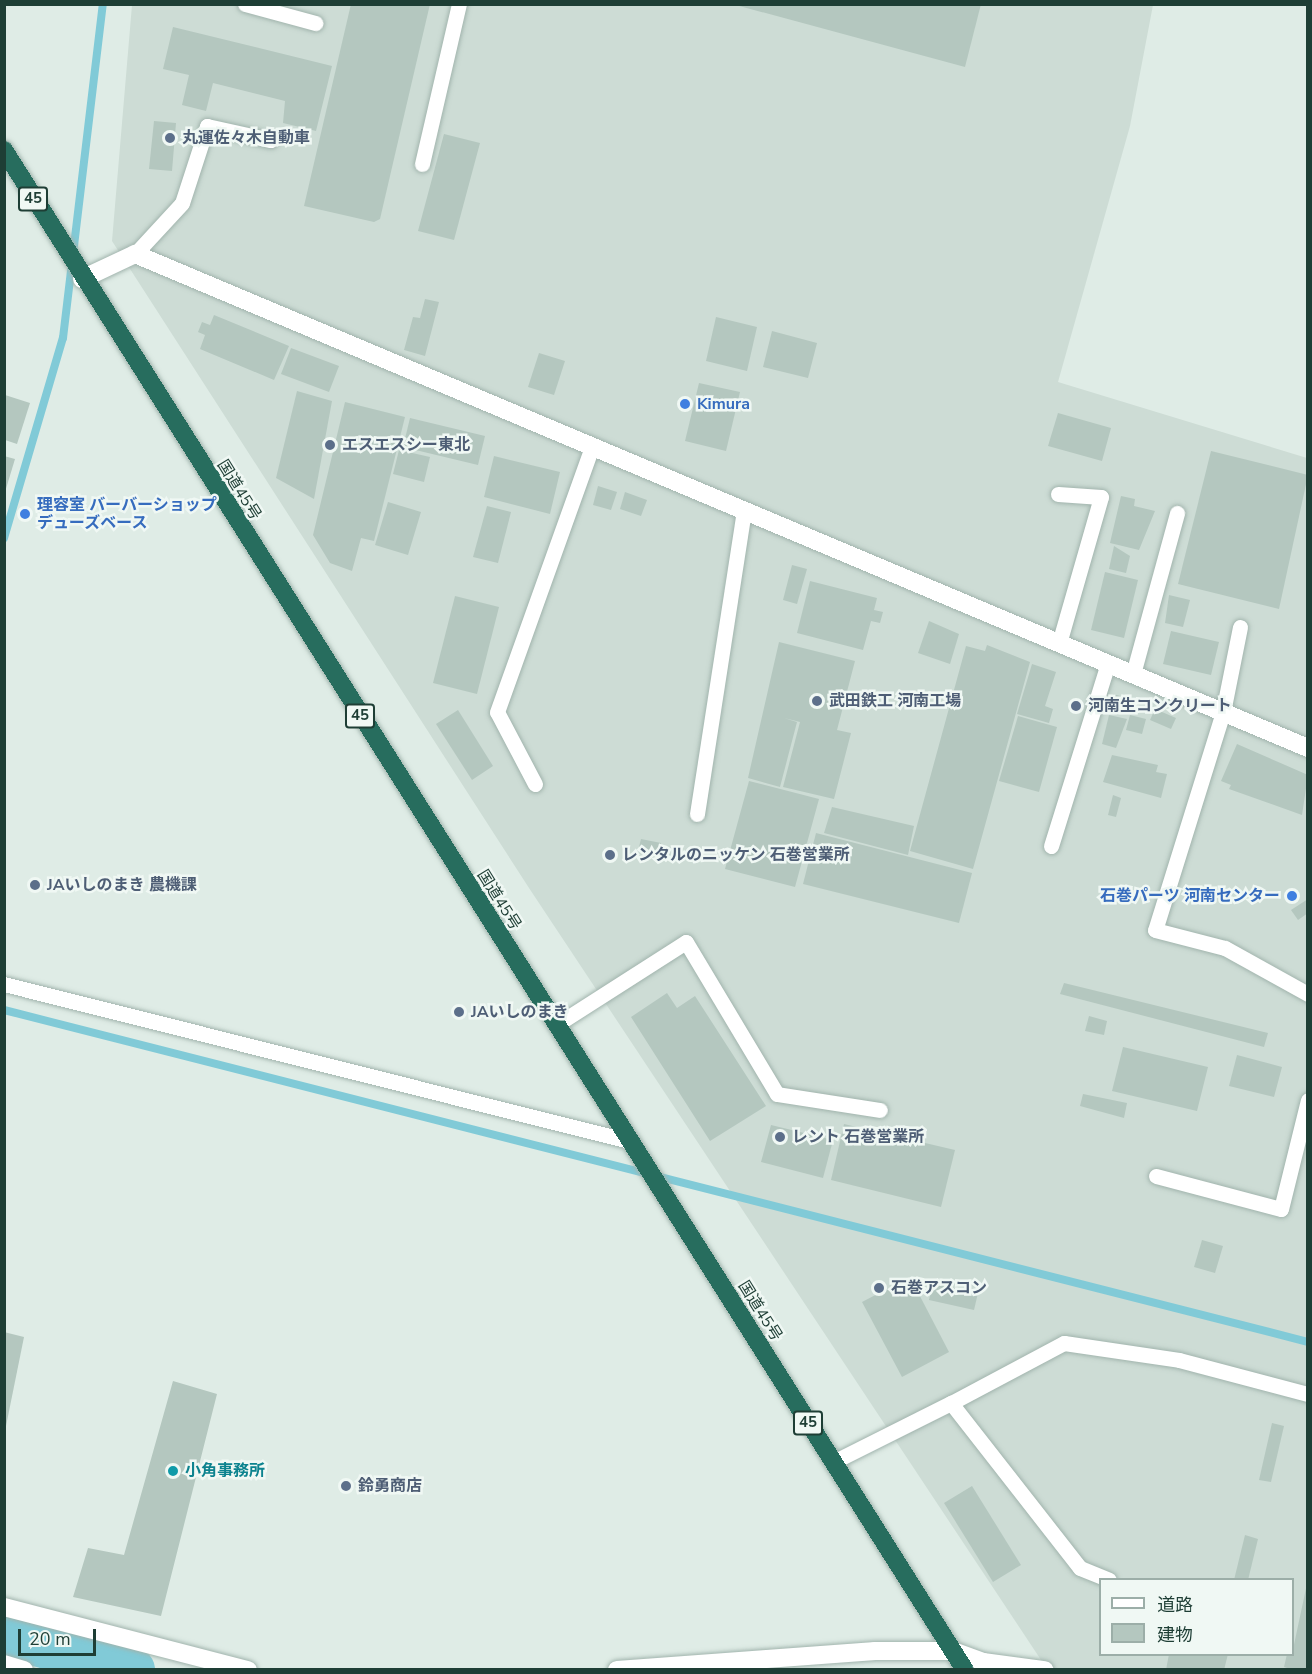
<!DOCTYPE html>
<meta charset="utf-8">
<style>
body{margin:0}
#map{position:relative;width:1312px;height:1674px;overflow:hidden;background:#dfece6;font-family:"Nunito Sans","Noto Sans JP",sans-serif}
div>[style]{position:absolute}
.built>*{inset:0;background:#cddcd5}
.stream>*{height:8px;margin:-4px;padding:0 4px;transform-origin:4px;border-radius:4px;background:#81cad7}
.river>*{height:46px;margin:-23px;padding:0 23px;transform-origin:23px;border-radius:23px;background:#81cad7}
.building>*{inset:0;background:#b4c7bf}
.roads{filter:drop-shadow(0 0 2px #a1b4ad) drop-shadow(0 0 2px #a1b4ad)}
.lane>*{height:15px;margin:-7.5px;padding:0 7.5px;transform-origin:7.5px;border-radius:7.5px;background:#fff}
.street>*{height:18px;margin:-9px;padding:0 9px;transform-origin:9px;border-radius:9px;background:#fff}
.highway>*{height:18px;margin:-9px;padding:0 9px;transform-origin:9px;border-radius:9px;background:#276d5e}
.dots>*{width:16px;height:16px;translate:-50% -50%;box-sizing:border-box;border:3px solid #f0f8f4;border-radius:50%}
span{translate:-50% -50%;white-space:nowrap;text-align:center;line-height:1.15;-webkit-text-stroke:5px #f0f8f4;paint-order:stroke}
.shield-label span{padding:2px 4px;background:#f0f8f4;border:2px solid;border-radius:4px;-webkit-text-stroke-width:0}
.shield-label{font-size:15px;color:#1e3e35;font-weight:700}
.service-label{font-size:16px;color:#4e5e75;font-weight:700}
.left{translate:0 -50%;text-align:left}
.shop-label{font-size:16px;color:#366cbe;font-weight:700}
.right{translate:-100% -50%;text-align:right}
.street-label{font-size:16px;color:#1e3e35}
.culture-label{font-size:16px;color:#0d838f;font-weight:700}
.frame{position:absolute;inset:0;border:6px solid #1e3e35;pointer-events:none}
.legend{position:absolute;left:1099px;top:1578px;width:195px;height:78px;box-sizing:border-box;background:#f0f8f4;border:2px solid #9caea8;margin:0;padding:8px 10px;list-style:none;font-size:18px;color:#1e3e35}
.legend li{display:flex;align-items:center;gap:12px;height:30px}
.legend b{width:30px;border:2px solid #9caea8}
.scale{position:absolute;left:18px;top:1629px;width:78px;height:27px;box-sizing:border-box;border:3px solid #1e3e35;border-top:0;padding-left:8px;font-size:18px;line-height:21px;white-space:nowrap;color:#1e3e35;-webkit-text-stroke:4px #f0f8f4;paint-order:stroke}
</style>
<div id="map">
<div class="built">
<div style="clip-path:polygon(evenodd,132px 5px,1153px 5px,1130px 126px,1058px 382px,1307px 458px,1307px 1669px,1047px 1669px,529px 888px,112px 241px,132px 5px,1100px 1580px,1292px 1580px,1292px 1654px,1100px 1654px,1100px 1580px)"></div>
</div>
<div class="stream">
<div style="left:4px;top:538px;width:209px;rotate:-73.6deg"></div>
<div style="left:63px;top:338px;width:336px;rotate:-83.2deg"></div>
<div style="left:4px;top:1010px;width:1346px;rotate:14.28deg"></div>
</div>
<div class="river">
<div style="left:4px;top:1634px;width:133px;rotate:15.7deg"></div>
</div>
<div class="building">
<div style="clip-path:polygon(351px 4px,430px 4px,380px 219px,374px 222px,304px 206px)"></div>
<div style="clip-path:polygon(732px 4px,981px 4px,965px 67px)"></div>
<div style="clip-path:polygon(173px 27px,332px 66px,316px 131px,283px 123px,285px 101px,213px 83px,206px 111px,182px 105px,189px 75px,163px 69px)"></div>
<div style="clip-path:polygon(154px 121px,176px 123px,172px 171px,149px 169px)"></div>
<div style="clip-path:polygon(444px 134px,480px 143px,454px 240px,418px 231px)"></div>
<div style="clip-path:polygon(425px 299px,439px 302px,425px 356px,404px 350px,413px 317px,420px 318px)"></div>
<div style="clip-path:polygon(214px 315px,289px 346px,274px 380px,200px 349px,205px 335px,198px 332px,202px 322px,210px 325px)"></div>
<div style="clip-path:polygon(716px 317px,757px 327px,747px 371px,706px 361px)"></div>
<div style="clip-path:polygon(772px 331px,817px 343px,808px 378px,763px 367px)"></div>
<div style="clip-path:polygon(291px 348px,339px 366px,329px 392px,281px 374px)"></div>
<div style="clip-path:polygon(539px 353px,565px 361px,554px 395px,528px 387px)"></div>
<div style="clip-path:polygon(699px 383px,740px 392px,726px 451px,685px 441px)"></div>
<div style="clip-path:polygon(297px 391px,332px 401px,314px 499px,276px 478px)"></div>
<div style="clip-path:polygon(5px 395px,30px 403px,17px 444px,5px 440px)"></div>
<div style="clip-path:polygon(345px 402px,405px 417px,374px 541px,361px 538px,352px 571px,330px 563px,313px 535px)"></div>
<div style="clip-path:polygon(1058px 413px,1111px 428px,1102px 461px,1048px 446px)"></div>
<div style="clip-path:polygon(410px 418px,485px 436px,478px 465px,403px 447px)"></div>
<div style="clip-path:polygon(399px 450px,430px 457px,424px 482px,393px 474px)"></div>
<div style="clip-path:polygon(1211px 451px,1308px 475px,1279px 609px,1178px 584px)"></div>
<div style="clip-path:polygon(4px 456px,15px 459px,5px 492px,4px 491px)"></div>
<div style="clip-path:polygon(494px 456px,560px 472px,550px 514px,484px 497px)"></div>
<div style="clip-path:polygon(598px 486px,617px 492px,611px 510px,593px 505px)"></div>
<div style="clip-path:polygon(625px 492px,647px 500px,641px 516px,620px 509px)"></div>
<div style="clip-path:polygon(1121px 496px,1135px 499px,1134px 506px,1155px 511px,1139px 550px,1110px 543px)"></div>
<div style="clip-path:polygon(388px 502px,421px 512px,408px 555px,375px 545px)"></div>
<div style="clip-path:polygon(487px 506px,511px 512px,498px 563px,473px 557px)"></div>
<div style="clip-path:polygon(1114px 546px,1130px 556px,1126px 573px,1109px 569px)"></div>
<div style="clip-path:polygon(792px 565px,807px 569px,797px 604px,783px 600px)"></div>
<div style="clip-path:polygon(1105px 572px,1138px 580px,1124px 638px,1091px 630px)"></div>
<div style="clip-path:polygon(810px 581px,877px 598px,874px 610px,883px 612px,880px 623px,871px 621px,863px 650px,797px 633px)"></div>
<div style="clip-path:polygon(1169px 595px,1190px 600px,1183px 627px,1165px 623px)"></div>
<div style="clip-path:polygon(455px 596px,499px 607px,477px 694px,433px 683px)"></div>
<div style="clip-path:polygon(929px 621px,959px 634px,950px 664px,918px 653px)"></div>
<div style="clip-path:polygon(1171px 631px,1219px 642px,1211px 675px,1163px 664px)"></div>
<div style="clip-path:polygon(779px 642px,855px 661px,837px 730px,851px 733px,834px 799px,783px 787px,800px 722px,784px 718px,797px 722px,780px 787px,748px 778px)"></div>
<div style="clip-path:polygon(987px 645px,1030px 662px,973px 869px,910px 851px,966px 646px,985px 651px)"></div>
<div style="clip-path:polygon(1032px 664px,1056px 672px,1045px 706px,1053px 709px,1049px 723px,1017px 714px)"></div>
<div style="clip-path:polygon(1113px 694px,1127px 698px,1124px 711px,1110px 707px)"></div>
<div style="clip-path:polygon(1155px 709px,1176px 718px,1171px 729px,1150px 720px)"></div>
<div style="clip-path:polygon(458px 710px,493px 766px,472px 780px,436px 724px)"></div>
<div style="clip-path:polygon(1109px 715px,1127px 719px,1116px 748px,1102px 744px)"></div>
<div style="clip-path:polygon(1130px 715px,1146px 719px,1142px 734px,1126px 730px)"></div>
<div style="clip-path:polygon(1018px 716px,1057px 727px,1039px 792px,999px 781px)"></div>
<div style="clip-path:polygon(1237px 744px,1308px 775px,1302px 815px,1229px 789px,1231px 785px,1221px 781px)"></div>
<div style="clip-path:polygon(1112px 755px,1158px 765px,1156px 772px,1167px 774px,1161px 798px,1103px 782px)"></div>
<div style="clip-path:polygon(749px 781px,819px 799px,795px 887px,725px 869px)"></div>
<div style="clip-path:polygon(1113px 795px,1121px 798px,1116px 817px,1108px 815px)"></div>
<div style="clip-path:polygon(832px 807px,914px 826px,908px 855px,824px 833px)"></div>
<div style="clip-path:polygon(816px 833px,972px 873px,959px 923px,803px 884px)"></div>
<div style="clip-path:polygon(641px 839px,661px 843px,659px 852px,639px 847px)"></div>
<div style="clip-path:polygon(1308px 899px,1308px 913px,1298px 920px,1291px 910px)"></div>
<div style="clip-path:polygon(1064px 983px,1268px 1033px,1264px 1047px,1060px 994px)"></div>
<div style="clip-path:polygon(667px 993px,677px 1008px,695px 996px,766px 1106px,710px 1141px,631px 1017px)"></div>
<div style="clip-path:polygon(1089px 1016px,1107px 1021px,1104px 1035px,1085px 1031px)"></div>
<div style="clip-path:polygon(1123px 1047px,1208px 1067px,1197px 1111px,1112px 1091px)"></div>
<div style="clip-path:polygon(1237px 1055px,1282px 1067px,1274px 1097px,1229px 1086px)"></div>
<div style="clip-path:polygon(1083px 1094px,1127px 1103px,1124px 1118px,1080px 1106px)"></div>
<div style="clip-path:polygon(844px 1124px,955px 1150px,941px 1207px,831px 1180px)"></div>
<div style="clip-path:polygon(771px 1125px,833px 1140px,823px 1178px,761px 1162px)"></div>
<div style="clip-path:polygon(1202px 1240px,1223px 1246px,1215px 1273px,1194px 1267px)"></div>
<div style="clip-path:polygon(910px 1277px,949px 1352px,902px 1377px,862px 1302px)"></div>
<div style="clip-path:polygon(933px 1283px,978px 1293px,974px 1310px,929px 1300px)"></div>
<div style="clip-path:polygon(4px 1332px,24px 1337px,6px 1426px,4px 1426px)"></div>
<div style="clip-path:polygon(173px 1381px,217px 1394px,161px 1616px,73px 1597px,88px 1548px,124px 1555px)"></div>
<div style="clip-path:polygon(1272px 1423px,1284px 1426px,1271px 1482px,1259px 1480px)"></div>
<div style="clip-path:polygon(972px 1486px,1021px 1565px,993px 1582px,944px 1503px)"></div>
<div style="clip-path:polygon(1245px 1535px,1258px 1539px,1248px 1580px,1234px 1580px)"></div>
<div style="clip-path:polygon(1308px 1579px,1308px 1670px,1293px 1670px,1284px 1667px,1287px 1654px,1292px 1654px)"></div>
<div style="clip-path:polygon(1169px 1654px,1228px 1654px,1224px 1670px,1166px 1670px)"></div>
</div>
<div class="roads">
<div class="lane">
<div style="left:245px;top:4px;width:73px;rotate:15.2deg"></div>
<div style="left:422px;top:164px;width:164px;rotate:-77deg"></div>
<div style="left:135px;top:254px;width:69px;rotate:-47.3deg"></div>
<div style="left:182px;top:203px;width:81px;rotate:-72deg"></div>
<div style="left:207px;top:126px;width:65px;rotate:12.5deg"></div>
<div style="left:1058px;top:494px;width:43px;rotate:4deg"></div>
<div style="left:1101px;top:497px;width:152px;rotate:106deg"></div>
<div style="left:1240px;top:627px;width:87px;rotate:101.3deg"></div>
<div style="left:1223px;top:712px;width:228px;rotate:107.3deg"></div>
<div style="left:1155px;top:930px;width:72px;rotate:14.4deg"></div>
<div style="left:1225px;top:948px;width:95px;rotate:29deg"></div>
<div style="left:1133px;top:674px;width:167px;rotate:-74.7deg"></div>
<div style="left:535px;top:784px;width:81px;rotate:-117.8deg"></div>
<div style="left:497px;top:712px;width:282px;rotate:-70.3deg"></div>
<div style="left:697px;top:814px;width:307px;rotate:-81.2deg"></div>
<div style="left:1051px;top:846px;width:192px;rotate:-72.7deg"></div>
<div style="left:4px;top:984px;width:644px;rotate:14.1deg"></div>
<div style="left:556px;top:1025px;width:154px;rotate:-32.6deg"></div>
<div style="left:686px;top:942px;width:177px;rotate:59.1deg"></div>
<div style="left:777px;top:1094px;width:104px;rotate:8.8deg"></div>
<div style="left:1156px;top:1176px;width:129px;rotate:14.8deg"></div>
<div style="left:1281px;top:1209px;width:112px;rotate:-76.1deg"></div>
<div style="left:951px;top:1403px;width:128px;rotate:-28deg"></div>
<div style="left:1064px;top:1343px;width:116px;rotate:8.4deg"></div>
<div style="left:1179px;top:1360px;width:133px;rotate:14.8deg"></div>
<div style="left:833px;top:1462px;width:132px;rotate:-26.6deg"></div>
<div style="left:951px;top:1403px;width:209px;rotate:52deg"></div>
<div style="left:1080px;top:1568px;width:31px;rotate:22deg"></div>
</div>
<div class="street">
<div style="left:82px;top:279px;width:59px;rotate:-25.3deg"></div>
<div style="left:135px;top:254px;width:1273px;rotate:22.84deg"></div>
<div style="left:4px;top:1607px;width:252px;rotate:14.5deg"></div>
<div style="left:4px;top:1664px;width:21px;rotate:17deg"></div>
<div style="left:617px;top:1670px;width:259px;rotate:-4.2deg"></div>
<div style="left:875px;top:1651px;width:78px"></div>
<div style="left:953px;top:1651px;width:32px;rotate:20deg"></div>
<div style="left:983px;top:1662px;width:62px;rotate:7.5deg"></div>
</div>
<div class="highway">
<div style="left:4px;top:150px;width:1798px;rotate:57.7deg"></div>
</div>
</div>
<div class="dots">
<div style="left:170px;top:138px;background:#5c6f8a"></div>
<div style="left:685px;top:404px;background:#3f7fe0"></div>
<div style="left:330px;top:445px;background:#5c6f8a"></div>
<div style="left:25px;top:514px;background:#3f7fe0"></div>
<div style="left:817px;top:701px;background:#5c6f8a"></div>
<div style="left:1076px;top:706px;background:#5c6f8a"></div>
<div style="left:610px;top:855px;background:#5c6f8a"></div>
<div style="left:35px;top:885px;background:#5c6f8a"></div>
<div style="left:1292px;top:896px;background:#3f7fe0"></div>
<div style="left:459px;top:1012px;background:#5c6f8a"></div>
<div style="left:780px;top:1137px;background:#5c6f8a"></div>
<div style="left:879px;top:1288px;background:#5c6f8a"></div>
<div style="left:173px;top:1471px;background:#0f9aa8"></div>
<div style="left:346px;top:1486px;background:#5c6f8a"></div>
</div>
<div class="shield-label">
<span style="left:33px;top:199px">45</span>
<span style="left:360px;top:716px">45</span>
<span style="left:808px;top:1423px">45</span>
</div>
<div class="service-label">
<span class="left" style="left:182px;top:138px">丸運佐々木自動車</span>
<span class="left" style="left:342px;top:445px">エスエスシー東北</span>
<span class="left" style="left:829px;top:701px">武田鉄工 河南工場</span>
<span class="left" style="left:1088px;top:706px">河南生コンクリート</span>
<span class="left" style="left:622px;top:855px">レンタルのニッケン 石巻営業所</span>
<span class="left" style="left:47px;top:885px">JAいしのまき 農機課</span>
<span class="left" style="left:471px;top:1012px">JAいしのまき</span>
<span class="left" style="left:792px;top:1137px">レント 石巻営業所</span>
<span class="left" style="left:891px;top:1288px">石巻アスコン</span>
<span class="left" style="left:358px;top:1486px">鈴勇商店</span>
</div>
<div class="shop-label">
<span class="left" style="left:697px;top:404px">Kimura</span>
<span class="left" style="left:37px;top:514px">理容室 バーバーショップ<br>デューズベース</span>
<span class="right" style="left:1280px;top:896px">石巻パーツ 河南センター</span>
</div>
<div class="street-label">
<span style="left:239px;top:490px;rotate:58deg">国道45号</span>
<span style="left:499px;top:900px;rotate:58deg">国道45号</span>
<span style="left:760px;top:1311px;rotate:58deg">国道45号</span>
</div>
<div class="culture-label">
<span class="left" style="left:185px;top:1471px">小角事務所</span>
</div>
<div class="frame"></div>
<ul class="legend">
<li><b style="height:8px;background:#fff"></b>道路</li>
<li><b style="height:16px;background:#b4c7bf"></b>建物</li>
</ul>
<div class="scale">20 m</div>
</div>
